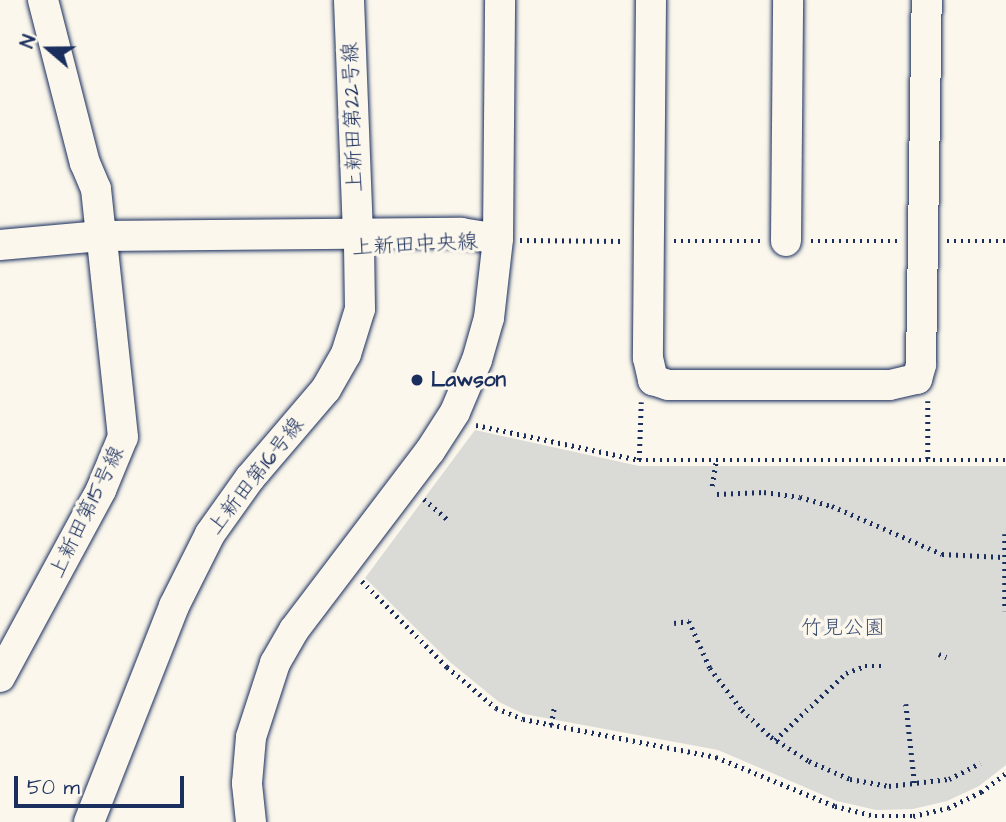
<!DOCTYPE html>
<meta charset="utf-8">
<style>
body{margin:0}
#map{position:relative;width:1006px;height:822px;overflow:hidden;background:#fbf7ec;font-family:"Architects Daughter","Klee One",sans-serif}
div>[style]{position:absolute}
.green>*{inset:0;background:#dadad7}
.path>*{height:4.5px;margin-top:-2.25px;transform-origin:0;background:repeating-linear-gradient(90deg,#1b2f5e 0 2px,transparent 0 7px)}
.roads{filter:drop-shadow(0 0 2px #1b2f5e) drop-shadow(0 0 2px #1b2f5e)}
.minor>*{height:30px;margin:-15px;padding:0 15px;transform-origin:15px;border-radius:15px;background:#fbf7ec}
.dots>*{width:19px;height:19px;translate:-50% -50%;box-sizing:border-box;border:4px solid #fbf7ec;border-radius:50%}
span{translate:-50% -50%;white-space:nowrap;text-align:center;line-height:1.15;-webkit-text-stroke:7px #fbf7ec;paint-order:stroke}
.street-label{font-size:21px;color:#1b2f5e}
.poi-label{font-size:21px;color:#1b2f5e;font-weight:700}
.left{translate:0 -50%;text-align:left}
.park-label{font-size:21px;color:#415176}
.north{position:absolute;left:14px;top:14px;width:70px;height:70px;-webkit-text-stroke:5px #fbf7ec;paint-order:stroke;rotate:290deg;font-size:19px;font-weight:700;line-height:28px;text-align:center;color:#1b2f5e}
.north::after{content:'';display:block;margin:auto;width:24px;height:32px;background:#1b2f5e;clip-path:polygon(50% 0,100% 100%,50% 72%,0 100%)}
.scale{position:absolute;left:14px;top:776px;width:170px;height:32px;box-sizing:border-box;border:4px solid #1b2f5e;border-top:0;padding-left:9px;font-size:21px;line-height:24px;white-space:nowrap;color:#1b2f5e;-webkit-text-stroke:5px #fbf7ec;paint-order:stroke}
</style>
<div id="map">
<div class="green">
<div style="clip-path:polygon(475px 430px,639px 466px,1006px 466px,1006px 765px,979px 786px,947px 801px,913px 809px,876px 810px,837px 801px,718px 750px,524px 714px,499px 702px,450px 662px,365px 578px)"></div>
</div>
<div class="path">
<div style="left:520px;top:240px;width:104px;rotate:0.6deg"></div>
<div style="left:674px;top:241px;width:90px"></div>
<div style="left:811px;top:241px;width:89px"></div>
<div style="left:947px;top:241px;width:59px"></div>
<div style="left:928px;top:401px;width:59px;rotate:90deg"></div>
<div style="left:476px;top:425px;width:167px;rotate:12.1deg"></div>
<div style="left:639px;top:460px;width:367px"></div>
<div style="left:639px;top:460px;width:58px;rotate:-88deg"></div>
<div style="left:712px;top:486px;width:26px;rotate:-81deg"></div>
<div style="left:717px;top:494px;width:47px;rotate:-2.4deg"></div>
<div style="left:764px;top:492px;width:36px;rotate:8deg"></div>
<div style="left:800px;top:497px;width:33px;rotate:16deg"></div>
<div style="left:832px;top:506px;width:120px;rotate:23.6deg"></div>
<div style="left:942px;top:554px;width:61px;rotate:2.8deg"></div>
<div style="left:424px;top:499px;width:33px;rotate:41deg"></div>
<div style="left:1005px;top:534px;width:77px;rotate:90deg"></div>
<div style="left:362px;top:581px;width:121px;rotate:45.3deg"></div>
<div style="left:447px;top:667px;width:64px;rotate:39.9deg"></div>
<div style="left:496px;top:708px;width:29px;rotate:22deg"></div>
<div style="left:523px;top:719px;width:197px;rotate:11.1deg"></div>
<div style="left:716px;top:757px;width:129px;rotate:22.4deg"></div>
<div style="left:835px;top:806px;width:41px;rotate:14deg"></div>
<div style="left:875px;top:816px;width:38px"></div>
<div style="left:913px;top:816px;width:36px;rotate:-13deg"></div>
<div style="left:948px;top:808px;width:37px;rotate:-26deg"></div>
<div style="left:981px;top:792px;width:31px;rotate:-37deg"></div>
<div style="left:674px;top:623px;width:15px;rotate:-8deg"></div>
<div style="left:689px;top:621px;width:51px;rotate:65.9deg"></div>
<div style="left:710px;top:668px;width:53px;rotate:52.7deg"></div>
<div style="left:742px;top:710px;width:40px;rotate:43deg"></div>
<div style="left:771px;top:737px;width:45px;rotate:32.3deg"></div>
<div style="left:809px;top:761px;width:45px;rotate:23.7deg"></div>
<div style="left:850px;top:779px;width:40px;rotate:10deg"></div>
<div style="left:889px;top:786px;width:60px;rotate:-6.7deg"></div>
<div style="left:949px;top:779px;width:35px;rotate:-27deg"></div>
<div style="left:939px;top:654px;width:8px;rotate:23deg"></div>
<div style="left:906px;top:704px;width:81px;rotate:83.7deg"></div>
<div style="left:551px;top:725px;width:17px;rotate:-80deg"></div>
<div style="left:775px;top:740px;width:98px;rotate:-43.3deg"></div>
<div style="left:846px;top:673px;width:20px;rotate:-20deg"></div>
<div style="left:865px;top:666px;width:20px"></div>
</div>
<div class="roads">
<div class="minor">
<div style="left:43px;top:0;width:168px;rotate:75.6deg"></div>
<div style="left:85px;top:163px;width:28px;rotate:67deg"></div>
<div style="left:96px;top:189px;width:47px;rotate:83.9deg"></div>
<div style="left:349px;top:0;width:235px;rotate:87.8deg"></div>
<div style="left:651px;top:0;width:358px;rotate:90.5deg"></div>
<div style="left:648px;top:358px;width:23px;rotate:77deg"></div>
<div style="left:653px;top:380px;width:16px;rotate:18deg"></div>
<div style="left:668px;top:385px;width:222px"></div>
<div style="left:890px;top:385px;width:28px;rotate:-13deg"></div>
<div style="left:917px;top:379px;width:15px;rotate:-74deg"></div>
<div style="left:921px;top:365px;width:365px;rotate:-89.1deg"></div>
<div style="left:786px;top:241px;width:241px;rotate:-89.5deg"></div>
<div style="left:0;top:245px;width:101px;rotate:-5.1deg"></div>
<div style="left:101px;top:236px;width:360px;rotate:-0.5deg"></div>
<div style="left:461px;top:233px;width:37px;rotate:9deg"></div>
<div style="left:0;top:677px;width:213px;rotate:-61.6deg"></div>
<div style="left:101px;top:490px;width:57px;rotate:-67.5deg"></div>
<div style="left:123px;top:437px;width:187px;rotate:-96.1deg"></div>
<div style="left:89px;top:822px;width:232px;rotate:-68.5deg"></div>
<div style="left:174px;top:606px;width:80px;rotate:-63.4deg"></div>
<div style="left:210px;top:534px;width:69px;rotate:-54.5deg"></div>
<div style="left:250px;top:478px;width:117px;rotate:-49.5deg"></div>
<div style="left:326px;top:389px;width:40px;rotate:-60.3deg"></div>
<div style="left:346px;top:354px;width:47px;rotate:-72.7deg"></div>
<div style="left:360px;top:309px;width:61px;rotate:-90.9deg"></div>
<div style="left:251px;top:822px;width:39px;rotate:-96deg"></div>
<div style="left:247px;top:783px;width:46px;rotate:-85deg"></div>
<div style="left:251px;top:737px;width:78px;rotate:-72deg"></div>
<div style="left:275px;top:663px;width:38px;rotate:-60deg"></div>
<div style="left:294px;top:630px;width:225px;rotate:-52.8deg"></div>
<div style="left:430px;top:451px;width:46px;rotate:-57.3deg"></div>
<div style="left:455px;top:412px;width:56px;rotate:-67.1deg"></div>
<div style="left:477px;top:360px;width:44px;rotate:-74.1deg"></div>
<div style="left:489px;top:318px;width:80px;rotate:-83.5deg"></div>
<div style="left:498px;top:239px;width:239px;rotate:-89.5deg"></div>
</div>
</div>
<div class="dots">
<div style="left:417px;top:380px;background:#1b2f5e"></div>
</div>
<div class="street-label">
<span style="left:353px;top:117px;rotate:-92deg">上新田第22号線</span>
<span style="left:415px;top:245px;rotate:-3deg">上新田中央線</span>
<span style="left:256px;top:476px;rotate:-52deg">上新田第16号線</span>
<span style="left:87px;top:512px;rotate:-64deg">上新田第15号線</span>
</div>
<div class="poi-label">
<span class="left" style="left:431px;top:380px">Lawson</span>
</div>
<div class="park-label">
<span style="left:843px;top:628px">竹見公園</span>
</div>
<div class="north">N</div>
<div class="scale">50 m</div>
</div>
